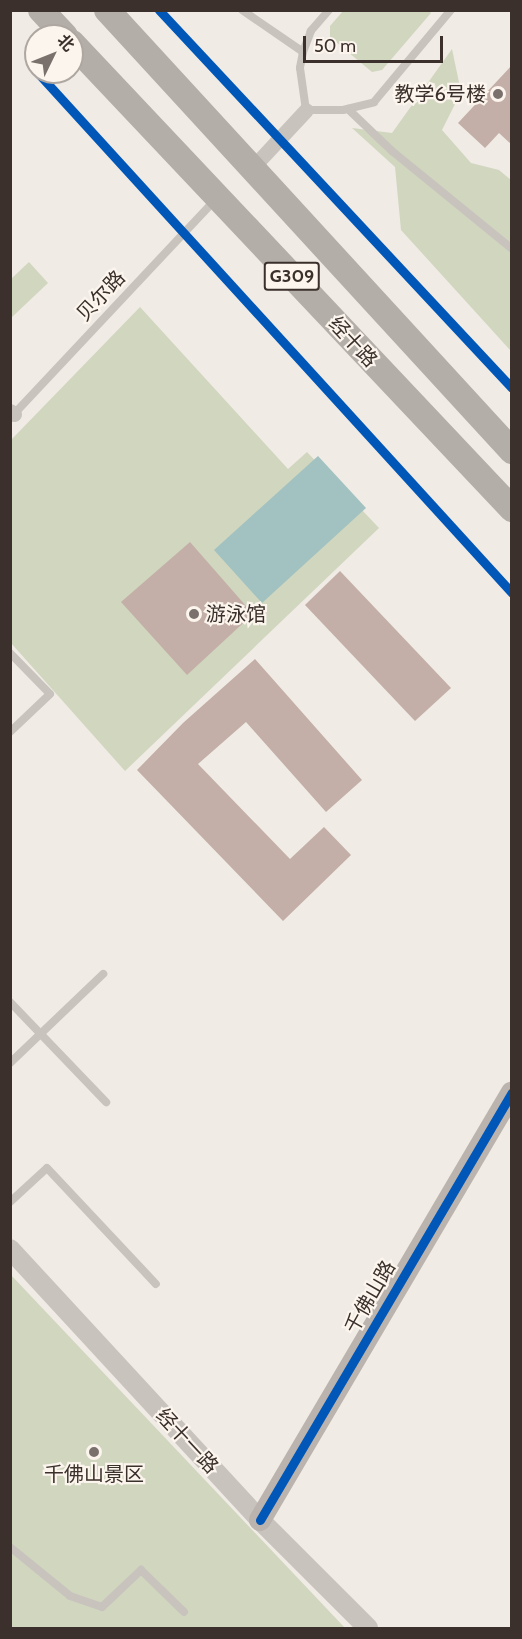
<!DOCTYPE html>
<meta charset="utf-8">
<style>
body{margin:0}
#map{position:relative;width:522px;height:1639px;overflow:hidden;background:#f0ebe5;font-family:Cabin,"Noto Sans SC",sans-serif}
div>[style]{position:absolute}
.green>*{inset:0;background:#d1d6bf}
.water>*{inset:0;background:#a1c2c1}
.building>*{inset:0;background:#c3afa7}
.service>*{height:8px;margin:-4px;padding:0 4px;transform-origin:4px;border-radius:4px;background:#c9c3be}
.minor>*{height:15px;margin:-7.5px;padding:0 7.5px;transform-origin:7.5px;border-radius:7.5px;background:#c9c3be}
.tertiary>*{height:20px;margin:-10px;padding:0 10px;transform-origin:10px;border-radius:10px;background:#c9c3be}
.secondary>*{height:22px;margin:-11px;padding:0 11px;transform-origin:11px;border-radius:11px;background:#bab3ae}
.trunk>*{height:26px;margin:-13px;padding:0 13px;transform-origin:13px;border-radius:13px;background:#b4aea8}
.cycleway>*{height:9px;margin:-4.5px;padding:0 4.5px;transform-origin:4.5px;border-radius:4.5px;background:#0057b8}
.dots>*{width:16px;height:16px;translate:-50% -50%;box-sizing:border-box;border:3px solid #fbf5ee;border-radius:50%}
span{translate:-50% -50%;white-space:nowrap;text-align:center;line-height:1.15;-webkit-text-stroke:4.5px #fbf5ee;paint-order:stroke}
.shield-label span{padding:2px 4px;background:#fbf5ee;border:2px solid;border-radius:4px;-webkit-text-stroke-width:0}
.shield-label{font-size:18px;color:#3b302b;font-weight:700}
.poi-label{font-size:20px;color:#3b302b}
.right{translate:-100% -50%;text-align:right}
.left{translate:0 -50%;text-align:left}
.street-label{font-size:20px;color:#3b302b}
.frame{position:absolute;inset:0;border:12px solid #3b302b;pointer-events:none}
.north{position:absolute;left:24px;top:24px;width:60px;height:60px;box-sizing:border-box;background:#fbf5ee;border:2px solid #aea6a0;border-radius:50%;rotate:47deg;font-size:16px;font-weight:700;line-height:24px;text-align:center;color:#3b302b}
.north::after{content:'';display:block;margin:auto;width:21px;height:27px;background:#7a716c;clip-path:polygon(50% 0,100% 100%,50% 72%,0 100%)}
.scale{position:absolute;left:303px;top:36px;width:140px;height:27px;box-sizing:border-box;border:3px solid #3b302b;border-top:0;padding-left:8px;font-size:18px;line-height:21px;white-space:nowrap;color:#3b302b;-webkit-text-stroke:4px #fbf5ee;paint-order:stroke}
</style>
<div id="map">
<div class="green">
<div style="clip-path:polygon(429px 11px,431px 13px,382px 70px,372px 72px,330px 37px,330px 26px,343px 11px)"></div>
<div style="clip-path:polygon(452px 49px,461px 92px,442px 130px,471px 163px,499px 170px,511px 180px,511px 351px,401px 230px,395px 167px,352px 128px,392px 133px)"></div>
<div style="clip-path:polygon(29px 262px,48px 283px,11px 318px,11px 279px)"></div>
<div style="clip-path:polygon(140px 307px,288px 469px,307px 452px,379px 528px,125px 771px,11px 643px,10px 441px)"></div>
<div style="clip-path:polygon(11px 1275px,345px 1628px,11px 1628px)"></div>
</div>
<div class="water">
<div style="clip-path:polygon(318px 456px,366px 508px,262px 603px,214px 550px)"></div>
</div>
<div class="building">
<div style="clip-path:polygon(512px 65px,512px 145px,499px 133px,485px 148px,458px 123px)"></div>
<div style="clip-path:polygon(190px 542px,253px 614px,187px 675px,121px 602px)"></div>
<div style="clip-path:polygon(340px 571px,451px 688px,415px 721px,305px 605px)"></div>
<div style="clip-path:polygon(255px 659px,362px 780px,326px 812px,246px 722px,198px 764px,290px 859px,324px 827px,351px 855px,283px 921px,137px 770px,183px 723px)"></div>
</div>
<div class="service">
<div style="left:242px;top:10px;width:74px;rotate:34.5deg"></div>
<div style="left:329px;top:10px;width:28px;rotate:131deg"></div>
<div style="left:311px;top:31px;width:22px;rotate:111deg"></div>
<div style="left:303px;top:52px;width:16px;rotate:101deg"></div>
<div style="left:300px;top:68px;width:42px;rotate:81.9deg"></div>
<div style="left:306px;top:110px;width:37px"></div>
<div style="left:343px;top:110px;width:32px;rotate:-14deg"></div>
<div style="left:374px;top:102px;width:120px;rotate:-50.1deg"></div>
<div style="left:348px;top:109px;width:61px;rotate:43.7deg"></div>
<div style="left:392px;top:151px;width:155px;rotate:39.2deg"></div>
<div style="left:14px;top:414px;width:294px;rotate:-46.8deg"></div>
<div style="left:10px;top:653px;width:57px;rotate:45.7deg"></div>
<div style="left:50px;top:694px;width:55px;rotate:136.5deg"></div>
<div style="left:10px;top:1002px;width:139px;rotate:46.2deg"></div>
<div style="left:10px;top:1063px;width:129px;rotate:-43.7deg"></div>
<div style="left:10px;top:1202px;width:50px;rotate:-42.6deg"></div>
<div style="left:47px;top:1168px;width:159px;rotate:46.8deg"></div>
<div style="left:10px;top:1547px;width:77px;rotate:39.2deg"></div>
<div style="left:70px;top:1596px;width:34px;rotate:19deg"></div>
<div style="left:102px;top:1607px;width:54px;rotate:-43.5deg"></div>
<div style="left:141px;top:1570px;width:60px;rotate:44.3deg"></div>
</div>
<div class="minor">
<div style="left:252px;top:168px;width:79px;rotate:-47deg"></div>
<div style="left:10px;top:411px;width:5px;rotate:37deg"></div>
</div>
<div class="tertiary">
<div style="left:10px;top:1249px;width:369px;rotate:47.3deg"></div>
<div style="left:260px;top:1520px;width:153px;rotate:45deg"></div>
</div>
<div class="secondary">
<div style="left:260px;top:1520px;width:496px;rotate:-59.5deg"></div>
</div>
<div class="trunk">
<div style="left:41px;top:10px;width:35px;rotate:47deg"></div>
<div style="left:107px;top:10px;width:599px;rotate:47.44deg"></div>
<div style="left:72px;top:43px;width:641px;rotate:46.64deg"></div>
</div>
<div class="cycleway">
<div style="left:159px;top:10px;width:517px;rotate:46.96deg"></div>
<div style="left:37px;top:72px;width:705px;rotate:47.64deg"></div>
<div style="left:260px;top:1520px;width:496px;rotate:-59.5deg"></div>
</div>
<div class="dots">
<div style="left:498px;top:94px;background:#7a716c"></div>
<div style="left:194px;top:614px;background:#7a716c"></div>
<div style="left:94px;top:1452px;background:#7a716c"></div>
</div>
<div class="shield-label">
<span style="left:292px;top:276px">G309</span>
</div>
<div class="poi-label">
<span class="right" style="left:486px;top:94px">教学6号楼</span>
<span class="left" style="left:206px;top:614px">游泳馆</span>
<span style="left:94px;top:1474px">千佛山景区</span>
</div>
<div class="street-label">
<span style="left:101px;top:296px;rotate:-47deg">贝尔路</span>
<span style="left:353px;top:342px;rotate:47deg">经十路</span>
<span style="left:370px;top:1297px;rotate:-60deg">千佛山路</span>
<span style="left:187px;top:1441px;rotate:47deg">经十一路</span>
</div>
<div class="frame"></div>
<div class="north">北</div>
<div class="scale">50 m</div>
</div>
